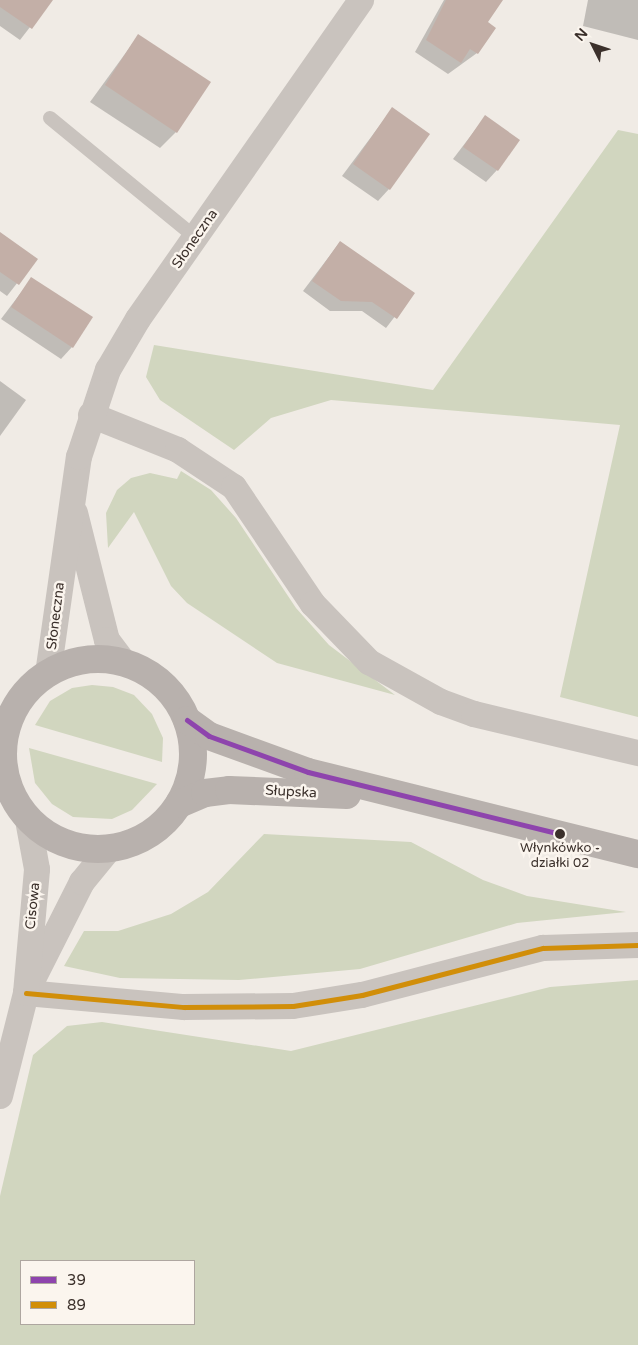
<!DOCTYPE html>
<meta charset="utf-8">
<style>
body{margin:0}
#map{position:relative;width:638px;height:1345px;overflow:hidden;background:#f0ebe5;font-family:"Varela Round",sans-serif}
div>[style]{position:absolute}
.green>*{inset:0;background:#d1d6bf}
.shadow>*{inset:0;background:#0003}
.building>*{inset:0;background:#c3afa7}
.service>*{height:14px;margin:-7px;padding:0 7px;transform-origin:7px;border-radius:7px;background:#c9c3be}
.minor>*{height:26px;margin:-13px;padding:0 13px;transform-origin:13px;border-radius:13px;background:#c9c3be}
.primary>*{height:28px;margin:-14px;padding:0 14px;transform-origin:14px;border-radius:14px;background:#b8b1ad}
.primary>.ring{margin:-14px;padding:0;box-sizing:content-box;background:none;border:28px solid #b8b1ad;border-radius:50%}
.bus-1>*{height:5px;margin:-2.5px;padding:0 2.5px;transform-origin:2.5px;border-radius:2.5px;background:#8e44ad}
.bus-2>*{height:5px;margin:-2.5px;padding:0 2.5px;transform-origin:2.5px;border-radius:2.5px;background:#d18e09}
.dots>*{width:14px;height:14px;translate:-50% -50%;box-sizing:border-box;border:2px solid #fbf5ee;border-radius:50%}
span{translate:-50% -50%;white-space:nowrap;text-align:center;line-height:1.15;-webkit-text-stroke:5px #fbf5ee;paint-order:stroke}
.bus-label{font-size:13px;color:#3b302b}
.street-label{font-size:14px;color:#3b302b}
.legend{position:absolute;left:20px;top:1260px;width:175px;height:65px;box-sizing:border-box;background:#fbf5ee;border:1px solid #aea6a0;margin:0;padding:6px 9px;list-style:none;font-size:15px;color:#3b302b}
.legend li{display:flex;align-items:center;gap:10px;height:25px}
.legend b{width:25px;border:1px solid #aea6a0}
.north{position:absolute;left:568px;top:20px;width:50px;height:50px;-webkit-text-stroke:4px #fbf5ee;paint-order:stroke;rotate:311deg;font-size:14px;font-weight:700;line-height:20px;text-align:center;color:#3b302b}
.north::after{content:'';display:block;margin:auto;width:18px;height:22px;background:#3b302b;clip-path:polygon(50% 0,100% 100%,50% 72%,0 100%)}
</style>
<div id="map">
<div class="green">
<div style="clip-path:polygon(618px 130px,638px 134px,638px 717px,560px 697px,620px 425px,331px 400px,271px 418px,234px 450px,160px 400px,146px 377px,154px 345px,433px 390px)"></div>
<div style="clip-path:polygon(181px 471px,211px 490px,236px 518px,296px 608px,329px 645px,395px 695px,277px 663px,187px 603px,171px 586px,134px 512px,108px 548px,106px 513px,117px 490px,131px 478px,150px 473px,177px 479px)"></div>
<div style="clip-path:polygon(92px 685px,113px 687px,134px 695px,152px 714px,163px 738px,162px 762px,35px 725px,50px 701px,72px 688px)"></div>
<div style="clip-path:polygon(29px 748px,157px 784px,132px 810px,112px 819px,73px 817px,52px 804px,35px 783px)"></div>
<div style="clip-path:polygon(264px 834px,411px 842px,483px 880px,527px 896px,626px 912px,517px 923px,360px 969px,239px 980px,120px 978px,64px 966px,84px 931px,118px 931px,171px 914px,208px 892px)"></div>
<div style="clip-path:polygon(evenodd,638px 980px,638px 1345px,0 1345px,0 1196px,33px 1055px,67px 1026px,102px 1022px,291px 1051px,550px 987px,638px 980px,21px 1261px,194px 1261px,194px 1324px,21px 1324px,21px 1261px)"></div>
</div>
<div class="shadow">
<div style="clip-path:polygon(0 0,51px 0,20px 40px,0 26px)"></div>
<div style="clip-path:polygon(444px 0,491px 0,477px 53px,448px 74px,415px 52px)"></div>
<div style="clip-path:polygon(588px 0,638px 0,638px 40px,583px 26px)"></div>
<div style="clip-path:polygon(138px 36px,176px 132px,160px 148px,90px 102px)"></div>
<div style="clip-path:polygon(392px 109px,389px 189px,378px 201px,342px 176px)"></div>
<div style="clip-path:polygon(485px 117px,497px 170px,486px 182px,453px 159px)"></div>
<div style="clip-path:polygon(0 233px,36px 259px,7px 296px,0 291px)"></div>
<div style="clip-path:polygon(340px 242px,413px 293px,386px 328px,362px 311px,330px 311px,303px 291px)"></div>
<div style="clip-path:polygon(32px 278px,72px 347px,61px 359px,1px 319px)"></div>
<div style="clip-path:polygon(0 381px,26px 400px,0 436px)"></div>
</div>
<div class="building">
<div style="clip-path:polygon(0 0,53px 0,32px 29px,0 7px)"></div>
<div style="clip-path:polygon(446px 0,503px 0,488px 22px,496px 28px,478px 54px,470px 49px,461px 63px,426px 40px)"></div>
<div style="clip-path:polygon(138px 34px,211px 82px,177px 133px,105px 85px)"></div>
<div style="clip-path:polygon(392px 107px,430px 134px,390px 190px,353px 164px)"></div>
<div style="clip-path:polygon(485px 115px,520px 140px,498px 171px,463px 147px)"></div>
<div style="clip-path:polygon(0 232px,38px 259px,19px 285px,0 272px)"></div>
<div style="clip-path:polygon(340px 241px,415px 293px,397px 319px,372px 302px,341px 301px,312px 281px)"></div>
<div style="clip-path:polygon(31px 277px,93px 317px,73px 348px,11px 307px)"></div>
</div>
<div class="service">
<div style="left:50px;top:118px;width:189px;rotate:39.4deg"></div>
</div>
<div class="minor">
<div style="left:91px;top:415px;width:94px;rotate:21.9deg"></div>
<div style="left:178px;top:450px;width:67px;rotate:33.5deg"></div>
<div style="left:234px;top:487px;width:141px;rotate:56deg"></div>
<div style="left:313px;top:604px;width:81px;rotate:46deg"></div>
<div style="left:369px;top:662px;width:82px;rotate:29.1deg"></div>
<div style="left:441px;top:702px;width:35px;rotate:20deg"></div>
<div style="left:474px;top:714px;width:169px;rotate:13.4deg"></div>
<div style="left:75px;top:513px;width:131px;rotate:75.9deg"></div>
<div style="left:107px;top:640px;width:25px;rotate:53deg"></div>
<div style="left:48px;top:674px;width:219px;rotate:-81.9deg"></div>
<div style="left:79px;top:457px;width:92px;rotate:-71.6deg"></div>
<div style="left:108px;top:370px;width:59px;rotate:-59.5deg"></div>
<div style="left:138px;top:319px;width:389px;rotate:-55deg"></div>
<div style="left:32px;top:981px;width:111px;rotate:-63.2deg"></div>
<div style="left:82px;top:882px;width:43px;rotate:-50.7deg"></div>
<div style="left:26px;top:993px;width:159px;rotate:5.1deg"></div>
<div style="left:184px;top:1007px;width:109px;rotate:-0.5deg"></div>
<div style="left:293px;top:1006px;width:70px;rotate:-9.1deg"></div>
<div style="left:362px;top:995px;width:187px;rotate:-14.6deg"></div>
<div style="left:543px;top:948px;width:95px;rotate:-1.8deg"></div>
<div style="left:0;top:1096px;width:106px;rotate:-75.8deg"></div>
<div style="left:26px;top:993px;width:124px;rotate:-84.9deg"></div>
<div style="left:37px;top:869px;width:50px;rotate:-100.4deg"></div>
</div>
<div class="primary">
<div class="ring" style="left:3px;top:659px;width:162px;height:162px"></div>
<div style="left:187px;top:720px;width:27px;rotate:36deg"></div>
<div style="left:209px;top:736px;width:105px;rotate:20deg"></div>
<div style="left:308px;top:772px;width:340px;rotate:14deg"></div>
<div style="left:179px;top:804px;width:28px;rotate:-23deg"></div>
<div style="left:205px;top:793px;width:24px;rotate:-7deg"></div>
<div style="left:229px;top:790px;width:118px;rotate:2.4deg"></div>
</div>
<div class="bus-1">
<div style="left:187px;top:720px;width:27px;rotate:36deg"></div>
<div style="left:209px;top:736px;width:105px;rotate:20deg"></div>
<div style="left:308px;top:772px;width:260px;rotate:13.8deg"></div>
</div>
<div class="bus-2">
<div style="left:26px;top:993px;width:159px;rotate:5.1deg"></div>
<div style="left:184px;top:1007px;width:109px;rotate:-0.5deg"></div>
<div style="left:293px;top:1006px;width:70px;rotate:-9.1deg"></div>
<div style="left:362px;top:995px;width:187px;rotate:-14.6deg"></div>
<div style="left:543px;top:948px;width:95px;rotate:-1.8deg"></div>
</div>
<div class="dots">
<div style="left:560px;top:834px;background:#3b302b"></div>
</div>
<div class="bus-label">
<span style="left:560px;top:856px">Włynkówko -<br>działki 02</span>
</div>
<div class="street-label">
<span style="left:195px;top:239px;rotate:-55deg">Słoneczna</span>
<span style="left:56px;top:616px;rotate:-83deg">Słoneczna</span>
<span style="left:291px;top:792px;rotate:3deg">Słupska</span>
<span style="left:33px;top:906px;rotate:-84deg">Cisowa</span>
</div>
<ul class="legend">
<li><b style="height:6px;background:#8e44ad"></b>39</li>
<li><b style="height:6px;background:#d18e09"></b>89</li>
</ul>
<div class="north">N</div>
</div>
